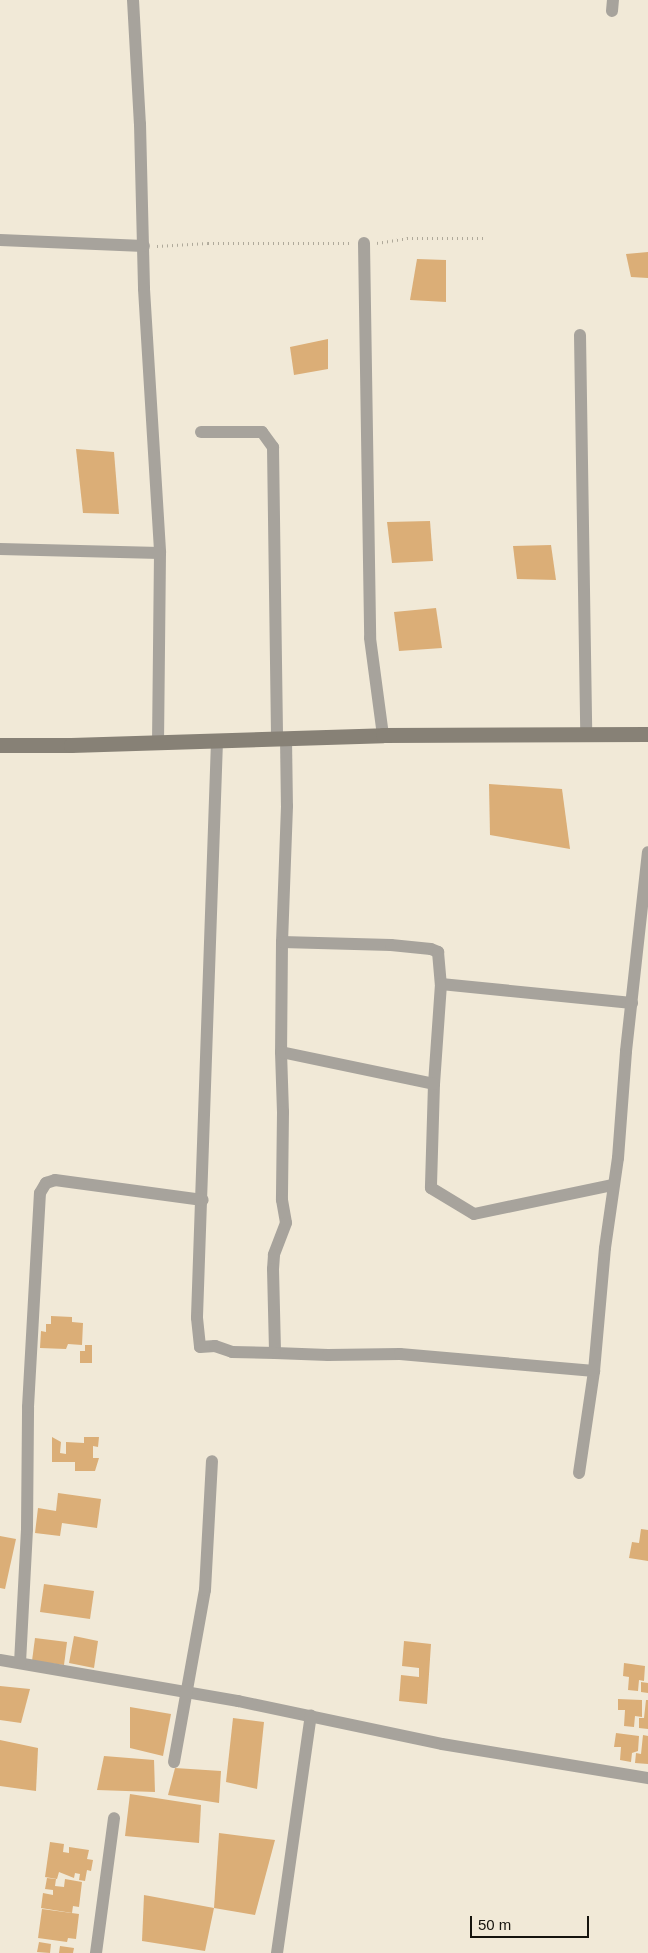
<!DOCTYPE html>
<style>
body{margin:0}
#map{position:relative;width:648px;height:1953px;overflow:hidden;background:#f1e9d7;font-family:Arial,sans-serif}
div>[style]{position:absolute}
.building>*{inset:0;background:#dbae77}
.path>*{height:3px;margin-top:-1.5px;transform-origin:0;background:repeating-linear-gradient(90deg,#afa99a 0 1px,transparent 0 5px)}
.street>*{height:12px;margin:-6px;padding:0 6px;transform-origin:6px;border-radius:6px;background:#a7a39c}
.secondary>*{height:15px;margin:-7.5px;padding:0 7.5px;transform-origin:7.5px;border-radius:7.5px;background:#878176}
span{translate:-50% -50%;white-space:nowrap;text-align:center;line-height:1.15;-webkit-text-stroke:5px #f1e9d7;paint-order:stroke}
.scale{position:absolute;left:470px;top:1916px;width:119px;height:22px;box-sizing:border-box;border:2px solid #16140e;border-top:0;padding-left:6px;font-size:15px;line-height:18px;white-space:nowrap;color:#16140e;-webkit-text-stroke:4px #f1e9d7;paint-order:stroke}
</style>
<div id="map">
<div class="building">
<div style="clip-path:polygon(648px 252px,648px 278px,631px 277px,626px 254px)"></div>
<div style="clip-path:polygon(417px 259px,446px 260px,446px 302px,410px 300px)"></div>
<div style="clip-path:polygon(328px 339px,328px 369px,294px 375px,290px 347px)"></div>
<div style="clip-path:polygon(76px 449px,114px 452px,119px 514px,83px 513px)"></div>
<div style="clip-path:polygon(430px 521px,433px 561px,392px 563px,387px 522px)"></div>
<div style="clip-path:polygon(551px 545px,556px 580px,517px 579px,513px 546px)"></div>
<div style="clip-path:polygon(436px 608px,442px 648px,399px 651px,394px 612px)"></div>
<div style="clip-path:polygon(489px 784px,562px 789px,570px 849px,490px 835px)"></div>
<div style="clip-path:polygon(51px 1316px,72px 1317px,72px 1322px,83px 1323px,82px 1345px,68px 1344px,66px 1349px,40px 1348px,41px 1331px,46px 1332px,46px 1324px,51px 1324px)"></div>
<div style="clip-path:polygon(85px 1345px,92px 1345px,92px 1363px,80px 1363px,80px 1351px,85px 1351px)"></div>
<div style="clip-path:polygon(52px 1437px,61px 1442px,60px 1453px,66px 1454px,66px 1442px,84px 1443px,84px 1437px,99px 1437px,98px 1447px,93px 1446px,93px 1458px,99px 1458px,95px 1471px,75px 1471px,75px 1462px,52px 1462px)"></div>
<div style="clip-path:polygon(58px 1493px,101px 1499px,97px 1528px,62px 1523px,60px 1536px,35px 1533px,38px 1508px,56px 1511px)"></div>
<div style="clip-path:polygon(641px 1529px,648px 1530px,648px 1561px,629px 1558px,632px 1542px,639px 1543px)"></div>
<div style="clip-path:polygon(0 1536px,16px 1539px,5px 1589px,0 1588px)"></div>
<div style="clip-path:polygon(44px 1584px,94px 1591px,90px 1619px,40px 1612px)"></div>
<div style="clip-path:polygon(74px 1636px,98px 1641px,94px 1668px,69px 1663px)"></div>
<div style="clip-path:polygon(35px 1638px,67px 1642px,64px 1665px,32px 1661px)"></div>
<div style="clip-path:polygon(404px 1641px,431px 1644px,427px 1704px,399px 1701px,401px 1675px,419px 1677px,419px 1668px,402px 1666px)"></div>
<div style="clip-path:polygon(624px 1663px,645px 1666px,644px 1681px,639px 1680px,638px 1691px,628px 1690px,629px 1677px,623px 1676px)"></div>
<div style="clip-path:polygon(641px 1682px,648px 1683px,648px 1693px,641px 1692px)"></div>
<div style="clip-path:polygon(0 1686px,30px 1689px,21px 1723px,0 1720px)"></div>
<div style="clip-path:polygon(618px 1699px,642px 1700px,642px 1717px,635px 1716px,634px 1727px,624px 1726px,625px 1710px,618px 1710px)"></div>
<div style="clip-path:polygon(646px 1700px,648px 1700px,648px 1729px,639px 1728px,639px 1718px,644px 1718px)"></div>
<div style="clip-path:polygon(130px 1707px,171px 1714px,163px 1756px,130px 1748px)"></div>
<div style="clip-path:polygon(233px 1718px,264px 1722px,257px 1789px,226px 1782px)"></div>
<div style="clip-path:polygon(616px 1733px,639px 1736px,638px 1751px,632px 1753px,631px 1762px,620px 1760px,621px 1747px,614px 1747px)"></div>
<div style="clip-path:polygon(643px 1735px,648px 1736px,648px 1764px,635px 1763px,636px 1753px,641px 1754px)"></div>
<div style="clip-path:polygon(0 1740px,38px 1748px,36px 1791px,0 1786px)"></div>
<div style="clip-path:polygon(104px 1756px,154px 1760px,155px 1792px,97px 1790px)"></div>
<div style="clip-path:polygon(175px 1768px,221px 1771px,219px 1803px,168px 1795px)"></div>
<div style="clip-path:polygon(130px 1794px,201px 1805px,199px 1843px,125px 1836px)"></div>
<div style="clip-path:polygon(219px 1833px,275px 1840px,255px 1915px,214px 1908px)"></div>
<div style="clip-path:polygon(50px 1842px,64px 1844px,63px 1852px,69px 1853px,69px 1847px,89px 1850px,87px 1859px,93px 1860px,91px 1871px,87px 1870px,85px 1881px,79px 1880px,80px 1874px,75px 1873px,74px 1878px,59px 1872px,57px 1879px,45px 1877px)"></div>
<div style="clip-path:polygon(47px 1878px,56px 1879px,55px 1886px,64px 1887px,65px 1879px,82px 1882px,79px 1907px,73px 1906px,72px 1913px,41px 1908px,43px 1893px,53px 1895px,53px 1890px,45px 1889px)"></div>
<div style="clip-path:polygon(144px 1895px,214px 1908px,205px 1951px,142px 1941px)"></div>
<div style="clip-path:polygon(42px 1909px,79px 1914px,76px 1939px,68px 1938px,67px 1942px,38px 1938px)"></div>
<div style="clip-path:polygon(39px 1942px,51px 1944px,50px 1953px,37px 1952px)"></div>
<div style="clip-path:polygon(60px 1946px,74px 1948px,73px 1953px,59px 1953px)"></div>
</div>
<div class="path">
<div style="left:377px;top:243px;width:30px;rotate:-9deg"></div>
<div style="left:407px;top:238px;width:77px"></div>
<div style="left:157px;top:246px;width:51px;rotate:-3.4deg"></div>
<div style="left:208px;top:243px;width:143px"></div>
</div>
<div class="street">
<div style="left:133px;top:0;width:124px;rotate:86.8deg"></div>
<div style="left:140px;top:124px;width:165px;rotate:88.6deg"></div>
<div style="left:144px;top:289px;width:264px;rotate:86.5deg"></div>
<div style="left:160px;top:553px;width:189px;rotate:90.6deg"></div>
<div style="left:612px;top:11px;width:11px;rotate:-85deg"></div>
<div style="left:0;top:240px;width:144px;rotate:2.4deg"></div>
<div style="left:364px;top:243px;width:395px;rotate:89.1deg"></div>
<div style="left:370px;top:638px;width:98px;rotate:82.4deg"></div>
<div style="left:580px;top:335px;width:400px;rotate:89.1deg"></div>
<div style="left:201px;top:432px;width:61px"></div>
<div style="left:262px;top:432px;width:19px;rotate:54deg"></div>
<div style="left:273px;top:447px;width:291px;rotate:89.2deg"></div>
<div style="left:0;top:549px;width:160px;rotate:1.4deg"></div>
<div style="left:286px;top:738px;width:68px;rotate:89.2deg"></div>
<div style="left:287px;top:806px;width:136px;rotate:92.1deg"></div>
<div style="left:282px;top:942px;width:110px;rotate:90.5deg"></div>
<div style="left:281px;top:1052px;width:60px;rotate:88.1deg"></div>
<div style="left:283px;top:1112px;width:88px;rotate:90.7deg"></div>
<div style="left:282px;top:1200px;width:23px;rotate:80deg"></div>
<div style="left:286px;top:1223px;width:34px;rotate:111deg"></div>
<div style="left:274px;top:1255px;width:14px;rotate:94deg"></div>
<div style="left:273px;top:1269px;width:84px;rotate:88.6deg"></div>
<div style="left:275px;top:1353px;width:53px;rotate:2.2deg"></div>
<div style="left:328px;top:1355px;width:72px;rotate:-0.8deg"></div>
<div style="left:400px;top:1354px;width:195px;rotate:5deg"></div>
<div style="left:217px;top:741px;width:577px;rotate:91.99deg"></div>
<div style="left:197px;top:1318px;width:29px;rotate:84deg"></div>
<div style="left:200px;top:1347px;width:15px;rotate:-4deg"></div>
<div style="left:215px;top:1346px;width:18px;rotate:19deg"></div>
<div style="left:232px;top:1352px;width:43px;rotate:1.3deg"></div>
<div style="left:282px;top:942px;width:109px;rotate:1.6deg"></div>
<div style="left:391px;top:945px;width:40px;rotate:5.7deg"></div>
<div style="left:431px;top:949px;width:8px;rotate:23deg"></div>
<div style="left:438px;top:952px;width:32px;rotate:85deg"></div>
<div style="left:441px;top:984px;width:100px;rotate:94deg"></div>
<div style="left:434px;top:1084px;width:104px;rotate:91.7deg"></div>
<div style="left:431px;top:1188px;width:50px;rotate:31.2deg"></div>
<div style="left:474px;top:1214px;width:142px;rotate:-11.8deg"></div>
<div style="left:441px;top:984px;width:192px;rotate:5.7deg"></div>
<div style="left:281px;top:1052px;width:156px;rotate:11.8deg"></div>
<div style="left:579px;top:1473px;width:103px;rotate:-81.6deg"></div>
<div style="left:594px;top:1371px;width:123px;rotate:-84.9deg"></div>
<div style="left:605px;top:1248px;width:91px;rotate:-81.8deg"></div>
<div style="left:618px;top:1158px;width:107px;rotate:-85.7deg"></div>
<div style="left:626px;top:1051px;width:200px;rotate:-83.7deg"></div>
<div style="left:0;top:1660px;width:242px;rotate:9.8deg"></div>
<div style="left:238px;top:1701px;width:208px;rotate:11.9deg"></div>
<div style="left:442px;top:1744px;width:209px;rotate:9.4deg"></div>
<div style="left:20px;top:1663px;width:134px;rotate:-87deg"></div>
<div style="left:27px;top:1529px;width:122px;rotate:-89.5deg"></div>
<div style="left:28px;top:1407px;width:214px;rotate:-86.8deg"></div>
<div style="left:40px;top:1193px;width:12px;rotate:-59deg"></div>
<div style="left:46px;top:1183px;width:9px;rotate:-18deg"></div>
<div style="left:55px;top:1180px;width:149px;rotate:7.7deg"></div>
<div style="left:174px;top:1762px;width:175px;rotate:-79.8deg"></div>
<div style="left:205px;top:1590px;width:129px;rotate:-86.9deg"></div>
<div style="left:96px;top:1953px;width:136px;rotate:-82.4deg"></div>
<div style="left:277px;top:1953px;width:240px;rotate:-81.9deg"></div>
</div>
<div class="secondary">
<div style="left:0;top:745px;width:71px"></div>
<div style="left:71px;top:745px;width:312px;rotate:-1.8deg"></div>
<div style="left:383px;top:735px;width:265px;rotate:-0.2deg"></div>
</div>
<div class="scale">50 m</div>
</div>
